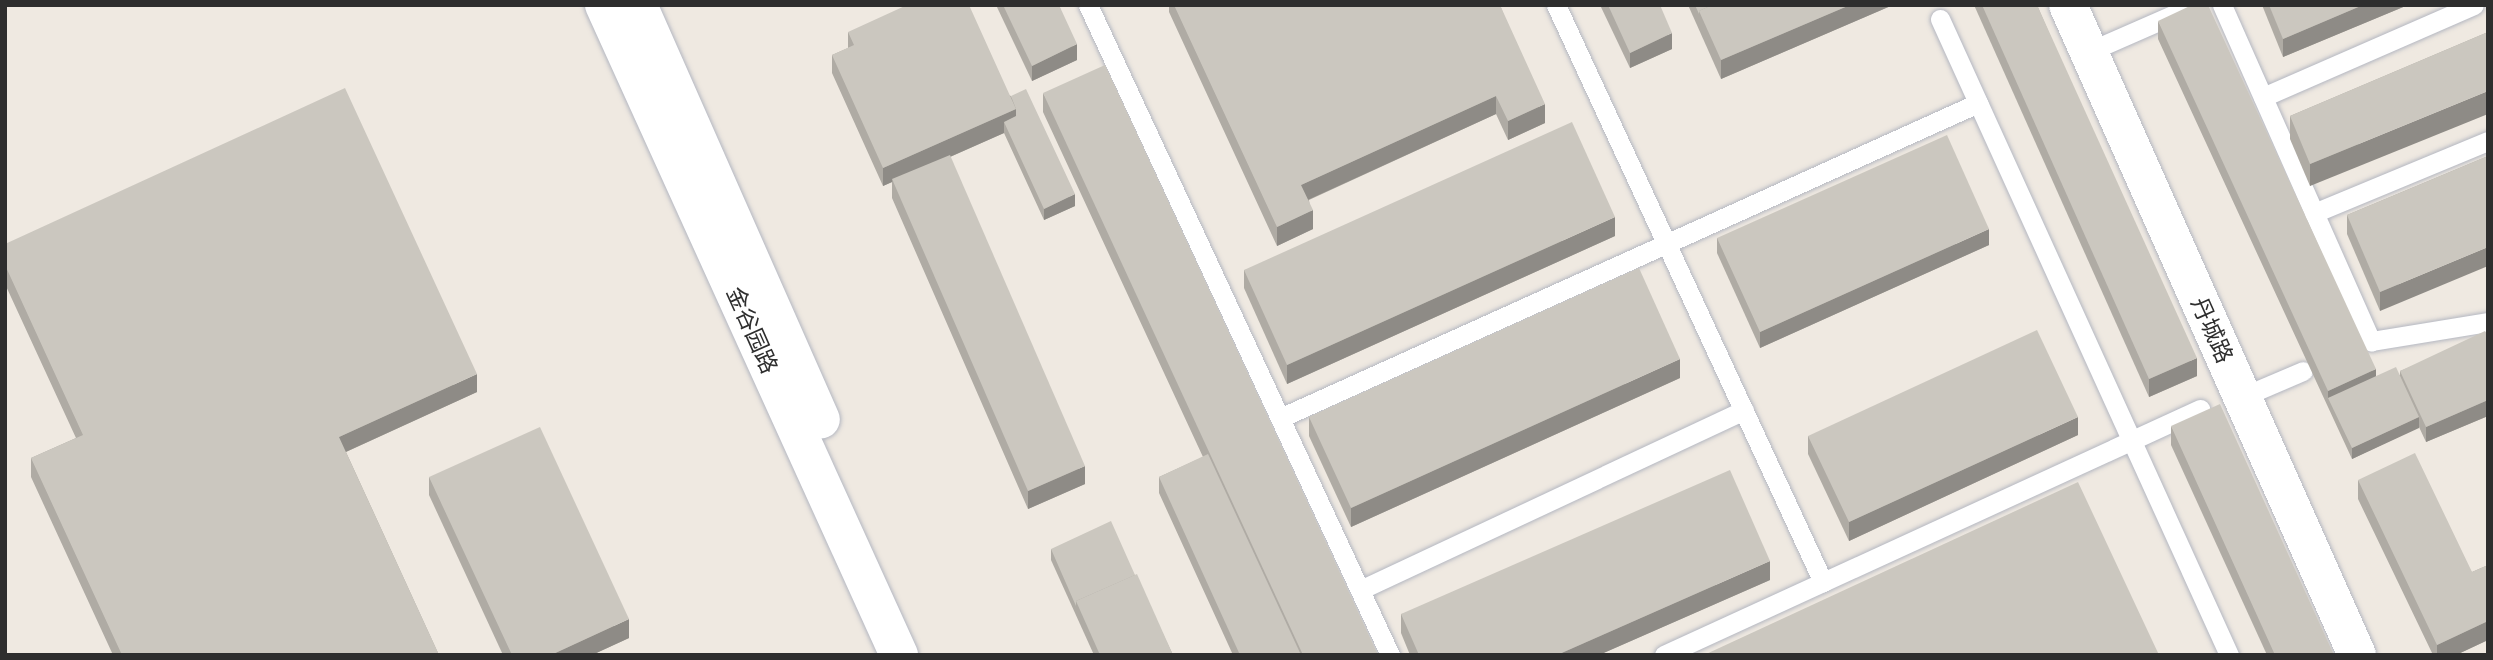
<!DOCTYPE html>
<meta charset="utf-8">
<style>
body{margin:0}
#map{position:relative;width:2493px;height:660px;overflow:hidden;background:#efe9e1;font-family:Cabin,"Noto Sans SC",sans-serif}
div>[style]{position:absolute}
.roads{filter:drop-shadow(0 0 2px #b4b7c1) drop-shadow(0 0 2px #b4b7c1)}
.lane>*{height:19px;margin:-9.5px;padding:0 9.5px;transform-origin:9.5px;border-radius:9.5px;background:#fff}
.street>*{height:38px;margin:-19px;padding:0 19px;transform-origin:19px;border-radius:19px;background:#fff}
.secondary>*{height:38px;margin:-19px;padding:0 19px;transform-origin:19px;border-radius:19px;background:#fff}
.wall>*{inset:0;background:#afaba4}
.shaded-wall>*{inset:0;background:#8e8b86}
.building>*{inset:0;background:#cbc7bf}
span{translate:-50% -50%;white-space:nowrap;text-align:center;line-height:1.15;-webkit-text-stroke:5px #fff;paint-order:stroke}
.street-label{font-size:23px;color:#2e2e2e}
.frame{position:absolute;inset:0;border:7px solid #2e2e2e;pointer-events:none}
</style>
<div id="map">
<div class="roads">
<div class="lane">
<div style="left:1088px;top:5px;width:717px;rotate:65.08deg"></div>
<div style="left:1556px;top:5px;width:636px;rotate:65.17deg"></div>
<div style="left:2222px;top:5px;width:368px;rotate:66.1deg"></div>
<div style="left:2371px;top:341px;width:119px;rotate:-9.2deg"></div>
<div style="left:1940px;top:19px;width:699px;rotate:65.56deg"></div>
<div style="left:2088px;top:52px;width:117px;rotate:-23.7deg"></div>
<div style="left:2263px;top:97px;width:230px;rotate:-23.6deg"></div>
<div style="left:2314px;top:213px;width:188px;rotate:-22.5deg"></div>
<div style="left:2242px;top:397px;width:66px;rotate:-23.1deg"></div>
<div style="left:1280px;top:418px;width:766px;rotate:-24.29deg"></div>
<div style="left:1360px;top:590px;width:424px;rotate:-25.1deg"></div>
<div style="left:1664px;top:655px;width:590px;rotate:-24.65deg"></div>
</div>
<div class="street">
<div style="left:2068px;top:5px;width:711px;rotate:66.03deg"></div>
</div>
<div class="secondary">
<div style="left:604px;top:5px;width:714px;rotate:65.59deg"></div>
<div style="left:638px;top:5px;width:453px;rotate:66.2deg"></div>
</div>
</div>
<div class="wall">
<div style="clip-path:polygon(996px 5px,1059px 5px,1077px 60px,1032px 81px)"></div>
<div style="clip-path:polygon(1169px 5px,1500px 5px,1545px 123px,1508px 140px,1496px 114px,1309px 200px,1313px 229px,1277px 246px,1169px 12px)"></div>
<div style="clip-path:polygon(1600px 5px,1660px 5px,1672px 49px,1630px 68px)"></div>
<div style="clip-path:polygon(1688px 5px,1893px 5px,1721px 79px)"></div>
<div style="clip-path:polygon(1974px 5px,2037px 5px,2197px 376px,2149px 397px)"></div>
<div style="clip-path:polygon(2262px 5px,2408px 5px,2283px 57px)"></div>
<div style="clip-path:polygon(2158px 21px,2376px 376px,2400px 375px,2400px 371px,2488px 336px,2488px 416px,2426px 442px,2419px 427px,2352px 459px,2158px 39px)"></div>
<div style="clip-path:polygon(848px 32px,1011px 96px,1075px 206px,1044px 220px,1004px 133px,950px 157px,1085px 484px,1028px 509px,892px 198px,892px 182px,883px 186px,832px 73px,832px 55px,848px 48px)"></div>
<div style="clip-path:polygon(2488px 32px,2310px 186px,2290px 139px,2290px 116px)"></div>
<div style="clip-path:polygon(1043px 93px,1378px 655px,1233px 655px,1159px 493px,1159px 477px,1203px 457px,1043px 112px)"></div>
<div style="clip-path:polygon(2488px 156px,2380px 311px,2347px 234px,2347px 215px)"></div>
<div style="clip-path:polygon(1615px 236px,1287px 384px,1244px 288px,1244px 270px)"></div>
<div style="clip-path:polygon(1717px 238px,1989px 245px,1760px 348px,1717px 253px)"></div>
<div style="clip-path:polygon(5px 244px,477px 392px,346px 452px,439px 655px,113px 655px,31px 477px,31px 458px,76px 438px,5px 284px)"></div>
<div style="clip-path:polygon(1680px 378px,1351px 527px,1309px 436px,1309px 417px)"></div>
<div style="clip-path:polygon(2171px 426px,2334px 655px,2267px 655px,2171px 445px)"></div>
<div style="clip-path:polygon(2078px 435px,1849px 541px,1808px 454px,1808px 436px)"></div>
<div style="clip-path:polygon(429px 477px,629px 638px,592px 655px,503px 655px,429px 495px)"></div>
<div style="clip-path:polygon(2358px 480px,2472px 572px,2488px 565px,2488px 640px,2456px 655px,2433px 655px,2358px 499px)"></div>
<div style="clip-path:polygon(1051px 549px,1135px 575px,1173px 655px,1094px 655px,1051px 560px)"></div>
<div style="clip-path:polygon(1770px 580px,1599px 655px,1410px 655px,1401px 633px,1401px 614px)"></div>
</div>
<div class="shaded-wall">
<div style="clip-path:polygon(1850px 5px,1893px 5px,1721px 79px,1721px 60px)"></div>
<div style="clip-path:polygon(2363px 5px,2408px 5px,2283px 57px,2283px 39px)"></div>
<div style="clip-path:polygon(1672px 33px,1672px 49px,1630px 68px,1630px 53px)"></div>
<div style="clip-path:polygon(1077px 44px,1077px 60px,1032px 81px,1032px 66px)"></div>
<div style="clip-path:polygon(2488px 91px,2488px 114px,2310px 186px,2310px 164px)"></div>
<div style="clip-path:polygon(1496px 96px,1496px 114px,1301px 203px,1301px 185px)"></div>
<div style="clip-path:polygon(1545px 104px,1545px 123px,1508px 140px,1508px 121px)"></div>
<div style="clip-path:polygon(1016px 109px,1016px 127px,1004px 122px,1004px 133px,893px 182px,892px 179px,892px 182px,883px 186px,883px 168px)"></div>
<div style="clip-path:polygon(1075px 194px,1075px 206px,1044px 220px,1044px 209px)"></div>
<div style="clip-path:polygon(1313px 210px,1313px 229px,1277px 246px,1277px 227px)"></div>
<div style="clip-path:polygon(1615px 217px,1615px 236px,1287px 384px,1287px 365px)"></div>
<div style="clip-path:polygon(1989px 229px,1989px 245px,1760px 348px,1760px 332px)"></div>
<div style="clip-path:polygon(2488px 247px,2488px 266px,2380px 311px,2380px 292px)"></div>
<div style="clip-path:polygon(2197px 358px,2197px 376px,2149px 397px,2149px 379px)"></div>
<div style="clip-path:polygon(1680px 359px,1680px 378px,1351px 527px,1351px 508px)"></div>
<div style="clip-path:polygon(2376px 369px,2376px 388px,2328px 398px,2328px 409px,2328px 391px)"></div>
<div style="clip-path:polygon(477px 374px,477px 392px,339px 455px,339px 437px)"></div>
<div style="clip-path:polygon(2488px 400px,2488px 416px,2426px 442px,2426px 427px)"></div>
<div style="clip-path:polygon(2078px 417px,2078px 435px,1849px 541px,1849px 522px)"></div>
<div style="clip-path:polygon(2419px 417px,2419px 428px,2352px 459px,2352px 448px)"></div>
<div style="clip-path:polygon(1085px 466px,1085px 484px,1028px 509px,1028px 491px)"></div>
<div style="clip-path:polygon(1770px 561px,1770px 580px,1599px 655px,1557px 655px)"></div>
<div style="clip-path:polygon(629px 619px,629px 638px,592px 655px,551px 655px)"></div>
<div style="clip-path:polygon(2488px 621px,2488px 640px,2456px 655px,2437px 655px,2437px 645px)"></div>
</div>
<div class="building">
<div style="clip-path:polygon(907px 5px,969px 5px,1016px 109px,883px 168px,832px 55px,854px 45px,848px 32px)"></div>
<div style="clip-path:polygon(1003px 5px,1059px 5px,1077px 44px,1032px 66px)"></div>
<div style="clip-path:polygon(1174px 5px,1500px 5px,1545px 104px,1508px 121px,1496px 96px,1301px 185px,1313px 210px,1277px 227px)"></div>
<div style="clip-path:polygon(1608px 5px,1660px 5px,1672px 33px,1630px 53px)"></div>
<div style="clip-path:polygon(1695px 5px,1712px 5px,1699px 11px,1699px 14px)"></div>
<div style="clip-path:polygon(1712px 5px,1850px 5px,1721px 60px,1699px 11px)"></div>
<div style="clip-path:polygon(1982px 5px,2037px 5px,2197px 358px,2149px 379px)"></div>
<div style="clip-path:polygon(2192px 5px,2208px 5px,2376px 369px,2328px 391px,2158px 21px)"></div>
<div style="clip-path:polygon(2269px 5px,2363px 5px,2283px 39px)"></div>
<div style="clip-path:polygon(2488px 32px,2488px 91px,2310px 164px,2290px 116px)"></div>
<div style="clip-path:polygon(1105px 65px,1378px 655px,1303px 655px,1043px 93px)"></div>
<div style="clip-path:polygon(345px 88px,477px 374px,339px 437px,439px 655px,122px 655px,31px 458px,83px 435px,5px 265px,5px 244px)"></div>
<div style="clip-path:polygon(1026px 89px,1075px 194px,1044px 209px,1004px 122px,1016px 116px,1016px 109px,1011px 96px)"></div>
<div style="clip-path:polygon(1572px 122px,1615px 217px,1287px 365px,1244px 270px)"></div>
<div style="clip-path:polygon(1947px 135px,1989px 229px,1760px 332px,1717px 238px)"></div>
<div style="clip-path:polygon(950px 155px,1085px 466px,1028px 491px,892px 179px)"></div>
<div style="clip-path:polygon(2488px 156px,2488px 247px,2380px 292px,2347px 215px)"></div>
<div style="clip-path:polygon(1639px 268px,1680px 359px,1351px 508px,1309px 417px)"></div>
<div style="clip-path:polygon(2037px 330px,2078px 417px,1849px 522px,1808px 436px)"></div>
<div style="clip-path:polygon(2485px 331px,2488px 336px,2488px 400px,2426px 427px,2400px 371px)"></div>
<div style="clip-path:polygon(2396px 367px,2419px 417px,2352px 448px,2328px 398px)"></div>
<div style="clip-path:polygon(2220px 404px,2334px 655px,2275px 655px,2171px 426px)"></div>
<div style="clip-path:polygon(540px 427px,629px 619px,551px 655px,512px 655px,429px 477px)"></div>
<div style="clip-path:polygon(2415px 453px,2472px 572px,2488px 565px,2488px 621px,2437px 645px,2358px 480px)"></div>
<div style="clip-path:polygon(1208px 454px,1301px 655px,1240px 655px,1159px 477px)"></div>
<div style="clip-path:polygon(1730px 470px,1770px 561px,1557px 655px,1419px 655px,1401px 614px)"></div>
<div style="clip-path:polygon(2078px 482px,2159px 655px,1704px 655px)"></div>
<div style="clip-path:polygon(1111px 521px,1135px 575px,1076px 601px,1076px 606px,1051px 549px)"></div>
<div style="clip-path:polygon(1137px 574px,1173px 655px,1100px 655px,1076px 601px)"></div>
</div>
<div class="street-label">
<span style="left:752px;top:330px;rotate:66deg">金谷园路</span>
<span style="left:2212px;top:330px;rotate:66deg">丹城路</span>
</div>
<div class="frame"></div>
</div>
